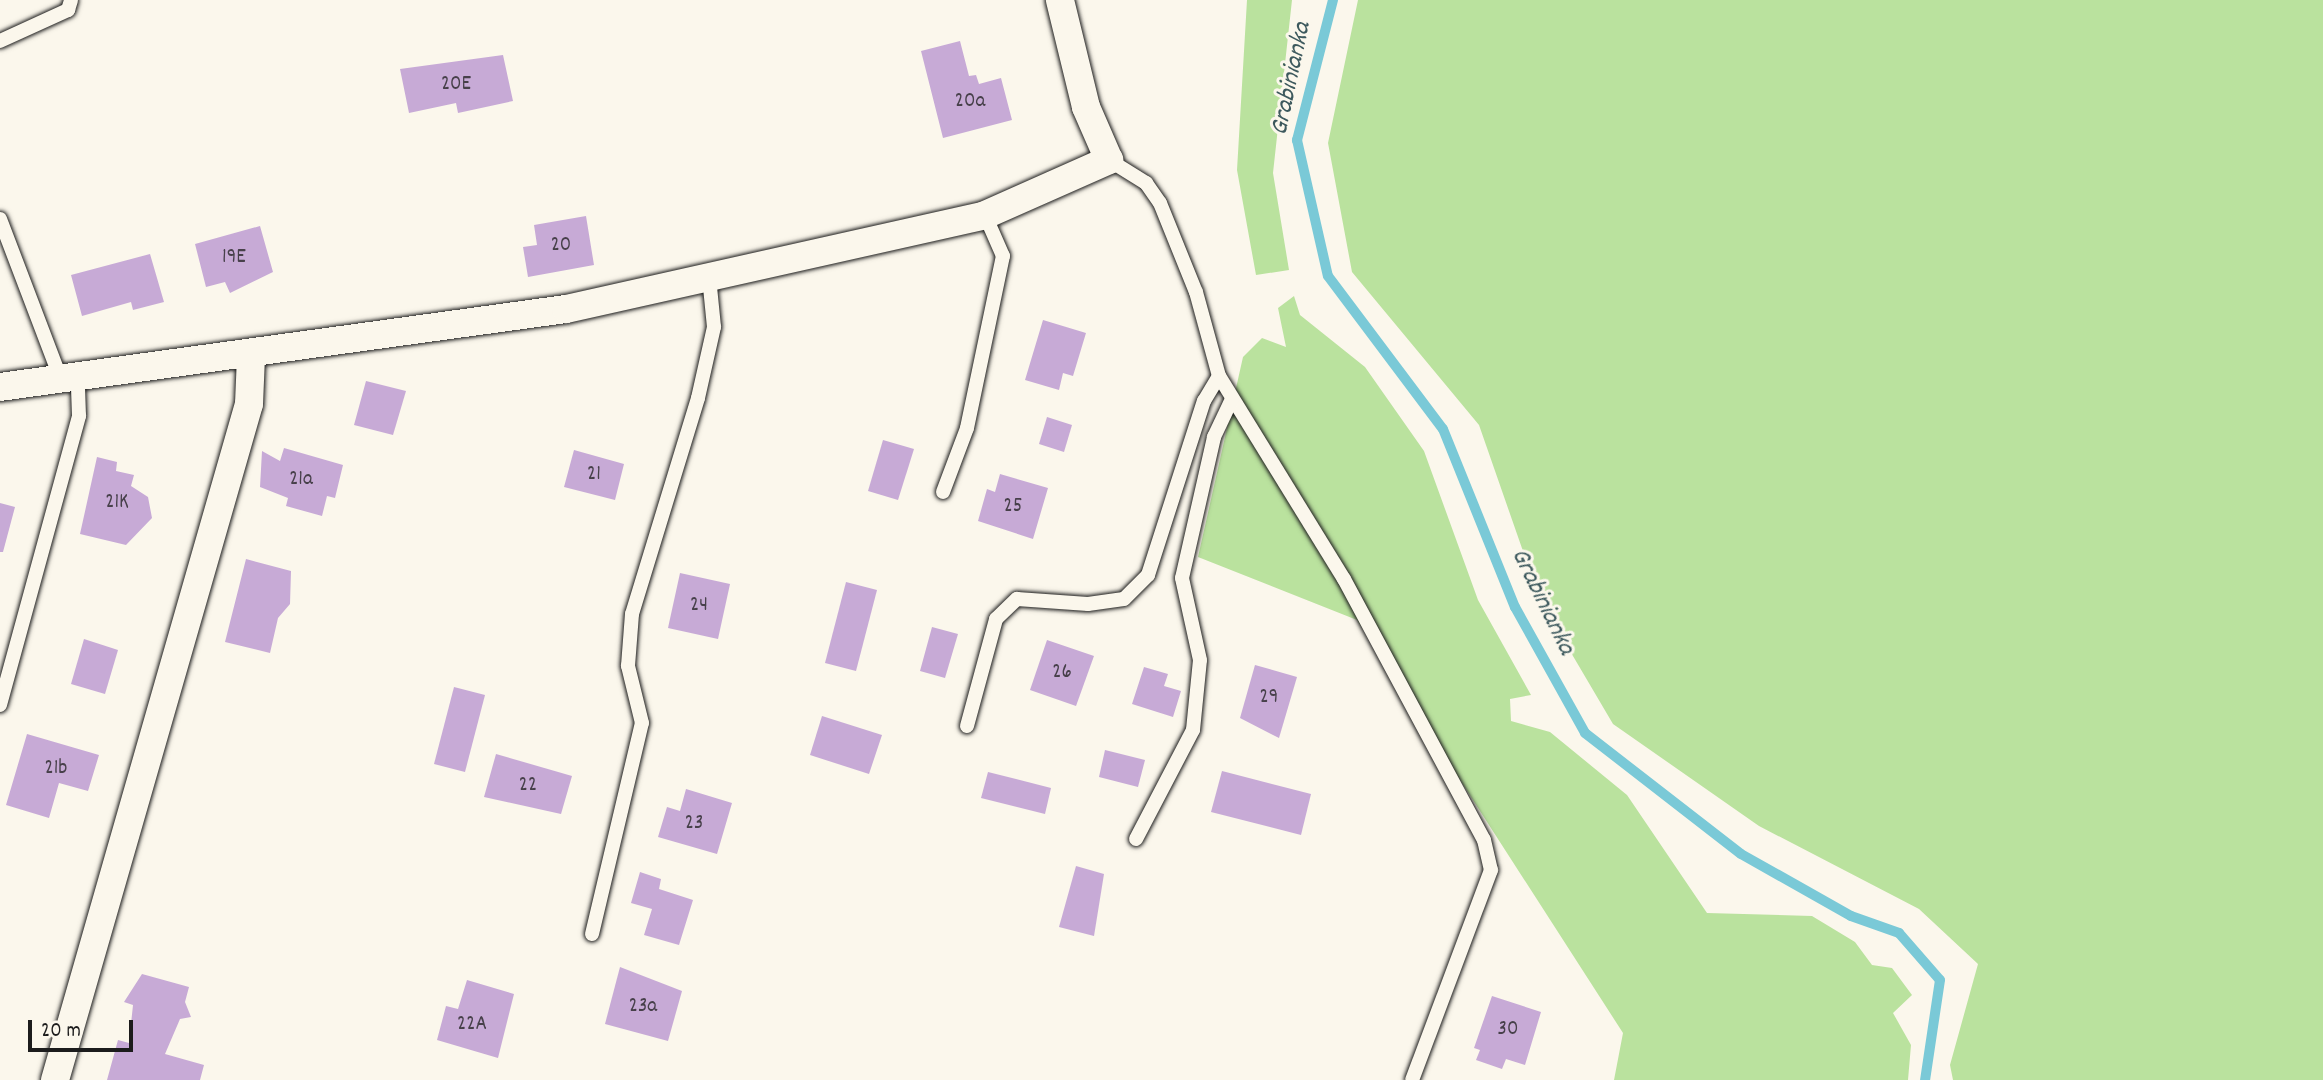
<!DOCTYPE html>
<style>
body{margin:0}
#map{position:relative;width:2323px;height:1080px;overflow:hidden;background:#fbf7ec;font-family:Dekko,sans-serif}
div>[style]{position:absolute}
.green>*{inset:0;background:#bae29e}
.stream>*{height:10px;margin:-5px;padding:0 5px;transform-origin:5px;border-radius:5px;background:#7ac9d7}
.building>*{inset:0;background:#c7aad6}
.roads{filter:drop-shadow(0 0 2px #1c1c1c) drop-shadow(0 0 2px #1c1c1c)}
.service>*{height:14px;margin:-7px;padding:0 7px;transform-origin:7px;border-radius:7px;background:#fbf7ec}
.minor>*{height:28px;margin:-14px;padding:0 14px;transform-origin:14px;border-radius:14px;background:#fbf7ec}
span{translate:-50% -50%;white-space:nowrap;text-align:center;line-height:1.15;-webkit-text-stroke:6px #fbf7ec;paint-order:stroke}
.number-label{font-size:21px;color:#47404a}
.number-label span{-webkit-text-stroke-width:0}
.water-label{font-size:26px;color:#3d595d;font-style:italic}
.scale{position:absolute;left:28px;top:1020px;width:105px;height:32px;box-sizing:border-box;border:4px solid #1c1c1c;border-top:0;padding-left:9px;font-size:21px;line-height:24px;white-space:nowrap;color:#1c1c1c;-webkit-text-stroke:5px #fbf7ec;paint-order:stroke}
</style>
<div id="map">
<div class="green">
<div style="clip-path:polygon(1247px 0,1292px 0,1273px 173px,1289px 270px,1256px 275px,1237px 170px)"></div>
<div style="clip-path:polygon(1358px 0,2323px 0,2323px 1080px,1953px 1080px,1950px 1065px,1978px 964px,1919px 909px,1759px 826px,1613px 724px,1540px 600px,1479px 425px,1352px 272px,1328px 143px)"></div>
<div style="clip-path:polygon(1294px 296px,1300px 315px,1365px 367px,1424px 451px,1478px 600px,1531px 695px,1510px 699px,1511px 721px,1550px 732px,1627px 795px,1707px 913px,1812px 916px,1855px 942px,1872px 965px,1892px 968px,1912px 995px,1893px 1013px,1911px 1045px,1908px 1080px,1614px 1080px,1623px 1033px,1357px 620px,1198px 557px,1243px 357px,1262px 338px,1286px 347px,1278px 308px)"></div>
</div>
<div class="stream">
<div style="left:1333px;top:0;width:145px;rotate:104.4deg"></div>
<div style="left:1297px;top:140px;width:139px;rotate:77.2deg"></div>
<div style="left:1328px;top:276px;width:191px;rotate:53.1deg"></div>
<div style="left:1443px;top:429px;width:192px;rotate:68deg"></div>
<div style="left:1515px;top:607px;width:144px;rotate:60.9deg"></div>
<div style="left:1585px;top:733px;width:197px;rotate:37.8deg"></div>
<div style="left:1741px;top:854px;width:126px;rotate:29.4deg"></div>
<div style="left:1851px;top:916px;width:51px;rotate:19.5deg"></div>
<div style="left:1899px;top:933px;width:62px;rotate:48.9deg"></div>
<div style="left:1940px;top:980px;width:101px;rotate:98.5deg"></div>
</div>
<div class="building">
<div style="clip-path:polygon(960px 41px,969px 76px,976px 75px,979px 84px,1001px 78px,1012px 120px,943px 138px,921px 51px)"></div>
<div style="clip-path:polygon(503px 55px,513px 101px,458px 113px,456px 103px,409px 113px,400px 69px)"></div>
<div style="clip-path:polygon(586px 216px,594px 265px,528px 277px,523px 247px,537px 245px,534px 225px)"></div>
<div style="clip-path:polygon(260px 226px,273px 272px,230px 293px,225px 282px,206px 287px,195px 244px)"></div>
<div style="clip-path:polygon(150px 254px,164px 302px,133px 310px,131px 302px,82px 316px,71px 275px)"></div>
<div style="clip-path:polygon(1043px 320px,1086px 333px,1073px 376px,1063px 373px,1059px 390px,1025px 380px)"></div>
<div style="clip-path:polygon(366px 381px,406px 391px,393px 435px,354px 425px)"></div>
<div style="clip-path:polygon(1047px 417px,1072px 425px,1064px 452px,1039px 444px)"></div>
<div style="clip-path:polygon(883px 440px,914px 449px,898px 500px,868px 491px)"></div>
<div style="clip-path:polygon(284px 448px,343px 465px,335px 498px,327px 496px,322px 516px,286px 506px,288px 498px,260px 487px,262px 451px,280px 461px)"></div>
<div style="clip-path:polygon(574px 450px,624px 464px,615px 500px,564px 487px)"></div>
<div style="clip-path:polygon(97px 457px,117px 462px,116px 471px,134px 475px,131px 486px,148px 497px,152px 518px,126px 545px,80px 534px)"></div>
<div style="clip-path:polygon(1000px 474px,1048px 488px,1033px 539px,978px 521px,987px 489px,995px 492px)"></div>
<div style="clip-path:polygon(0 503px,15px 507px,3px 552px,0 552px)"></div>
<div style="clip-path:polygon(246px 559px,291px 571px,290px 604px,278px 618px,270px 653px,225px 642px)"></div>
<div style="clip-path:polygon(680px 573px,730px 584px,718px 639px,668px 628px)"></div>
<div style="clip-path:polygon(846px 582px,877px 590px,856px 671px,825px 663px)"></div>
<div style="clip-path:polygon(932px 627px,958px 634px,945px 678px,920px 671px)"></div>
<div style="clip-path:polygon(84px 639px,118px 650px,105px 694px,71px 684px)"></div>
<div style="clip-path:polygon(1047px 640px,1094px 656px,1076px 706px,1030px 690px)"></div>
<div style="clip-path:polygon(1255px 665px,1297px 677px,1279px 738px,1240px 718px)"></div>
<div style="clip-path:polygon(1144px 667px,1168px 674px,1164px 686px,1181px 691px,1173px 717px,1132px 704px)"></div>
<div style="clip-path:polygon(454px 687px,485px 695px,465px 772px,434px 764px)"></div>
<div style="clip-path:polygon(822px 716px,882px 735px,869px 774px,810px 755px)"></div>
<div style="clip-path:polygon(27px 734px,99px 755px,88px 791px,59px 783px,49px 818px,6px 805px)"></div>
<div style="clip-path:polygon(1105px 750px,1145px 760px,1138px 787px,1099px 777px)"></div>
<div style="clip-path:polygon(496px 754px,572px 776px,561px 814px,484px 797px)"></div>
<div style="clip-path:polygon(1222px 771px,1311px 794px,1301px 835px,1211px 812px)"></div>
<div style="clip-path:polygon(988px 772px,1051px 788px,1045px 814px,981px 798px)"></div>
<div style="clip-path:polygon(686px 789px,732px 803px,717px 854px,658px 837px,667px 807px,680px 811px)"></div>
<div style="clip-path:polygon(1076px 866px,1104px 874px,1094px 936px,1059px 927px)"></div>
<div style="clip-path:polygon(640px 872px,661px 879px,659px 889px,693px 900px,679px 945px,644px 935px,652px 909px,631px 903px)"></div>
<div style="clip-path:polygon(620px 967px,682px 991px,668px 1041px,605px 1024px)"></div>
<div style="clip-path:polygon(142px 974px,189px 987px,185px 1002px,191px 1017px,180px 1019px,165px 1054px,204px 1065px,200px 1080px,107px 1080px,118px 1040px,129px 1043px,133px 1005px,124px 1002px)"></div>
<div style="clip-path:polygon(467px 980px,514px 994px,498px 1058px,437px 1040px,446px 1006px,458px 1009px)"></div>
<div style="clip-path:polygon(1492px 996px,1541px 1012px,1525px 1065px,1506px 1059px,1502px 1069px,1476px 1060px,1480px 1050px,1474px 1048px)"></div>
</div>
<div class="roads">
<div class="service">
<div style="left:0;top:41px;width:75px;rotate:-24.5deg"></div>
<div style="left:68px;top:10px;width:10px;rotate:-73deg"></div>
<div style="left:1109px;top:160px;width:44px;rotate:31.9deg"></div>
<div style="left:1146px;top:183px;width:24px;rotate:55deg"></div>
<div style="left:1160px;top:203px;width:96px;rotate:68deg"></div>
<div style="left:1196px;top:292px;width:87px;rotate:74.7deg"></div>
<div style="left:1219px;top:376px;width:238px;rotate:58.4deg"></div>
<div style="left:1344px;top:579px;width:296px;rotate:61.8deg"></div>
<div style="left:1484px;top:840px;width:31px;rotate:77deg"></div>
<div style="left:1491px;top:870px;width:224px;rotate:110.6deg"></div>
<div style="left:0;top:219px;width:172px;rotate:69.2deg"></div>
<div style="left:943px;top:492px;width:68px;rotate:-69.4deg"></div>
<div style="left:967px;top:428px;width:176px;rotate:-78.2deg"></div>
<div style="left:1003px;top:256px;width:45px;rotate:-113.7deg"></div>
<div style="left:0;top:705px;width:300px;rotate:-74.7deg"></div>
<div style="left:79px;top:416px;width:38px;rotate:-92deg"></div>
<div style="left:967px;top:726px;width:111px;rotate:-74.8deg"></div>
<div style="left:996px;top:619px;width:29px;rotate:-44deg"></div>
<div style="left:1017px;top:599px;width:71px;rotate:4deg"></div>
<div style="left:1088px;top:604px;width:36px;rotate:-8deg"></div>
<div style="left:1124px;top:599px;width:34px;rotate:-45deg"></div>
<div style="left:1148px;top:575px;width:183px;rotate:-72.2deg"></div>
<div style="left:1204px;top:401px;width:29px;rotate:-59deg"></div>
<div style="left:1136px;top:839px;width:123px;rotate:-62.4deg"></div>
<div style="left:1193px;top:730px;width:70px;rotate:-84.3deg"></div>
<div style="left:1200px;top:660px;width:84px;rotate:-102.4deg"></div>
<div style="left:1182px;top:578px;width:145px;rotate:-77.2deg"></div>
<div style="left:1214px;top:437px;width:42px;rotate:-64.7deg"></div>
<div style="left:592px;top:934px;width:217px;rotate:-76.7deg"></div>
<div style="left:642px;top:723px;width:59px;rotate:-103.8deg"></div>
<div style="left:628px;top:666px;width:52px;rotate:-85.6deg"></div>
<div style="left:632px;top:614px;width:226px;rotate:-73deg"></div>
<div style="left:698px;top:398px;width:73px;rotate:-77.3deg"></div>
<div style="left:714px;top:327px;width:50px;rotate:-95.7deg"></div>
</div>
<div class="minor">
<div style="left:0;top:387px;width:571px;rotate:-7.85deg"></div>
<div style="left:566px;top:309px;width:429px;rotate:-12.6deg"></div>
<div style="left:985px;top:215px;width:136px;rotate:-23.9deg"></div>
<div style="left:1109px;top:160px;width:58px;rotate:-113.5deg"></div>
<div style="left:1086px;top:107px;width:110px;rotate:-103.7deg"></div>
<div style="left:55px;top:1080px;width:703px;rotate:-73.99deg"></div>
<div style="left:249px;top:404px;width:47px;rotate:-87.6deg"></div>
</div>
</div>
<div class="number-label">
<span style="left:456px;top:85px">20E</span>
<span style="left:970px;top:102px">20a</span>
<span style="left:561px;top:246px">20</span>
<span style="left:234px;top:258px">19E</span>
<span style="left:594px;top:475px">21</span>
<span style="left:301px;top:480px">21a</span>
<span style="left:117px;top:503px">21K</span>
<span style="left:1013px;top:507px">25</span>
<span style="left:699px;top:606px">24</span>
<span style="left:1062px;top:673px">26</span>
<span style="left:1269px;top:698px">29</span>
<span style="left:56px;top:769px">21b</span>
<span style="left:528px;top:786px">22</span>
<span style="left:694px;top:824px">23</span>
<span style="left:643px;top:1007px">23a</span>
<span style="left:472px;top:1025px">22A</span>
<span style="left:1508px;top:1030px">30</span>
</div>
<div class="water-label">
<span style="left:1292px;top:79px;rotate:-78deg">Grabinianka</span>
<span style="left:1542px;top:602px;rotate:64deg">Grabinianka</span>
</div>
<div class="scale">20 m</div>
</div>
